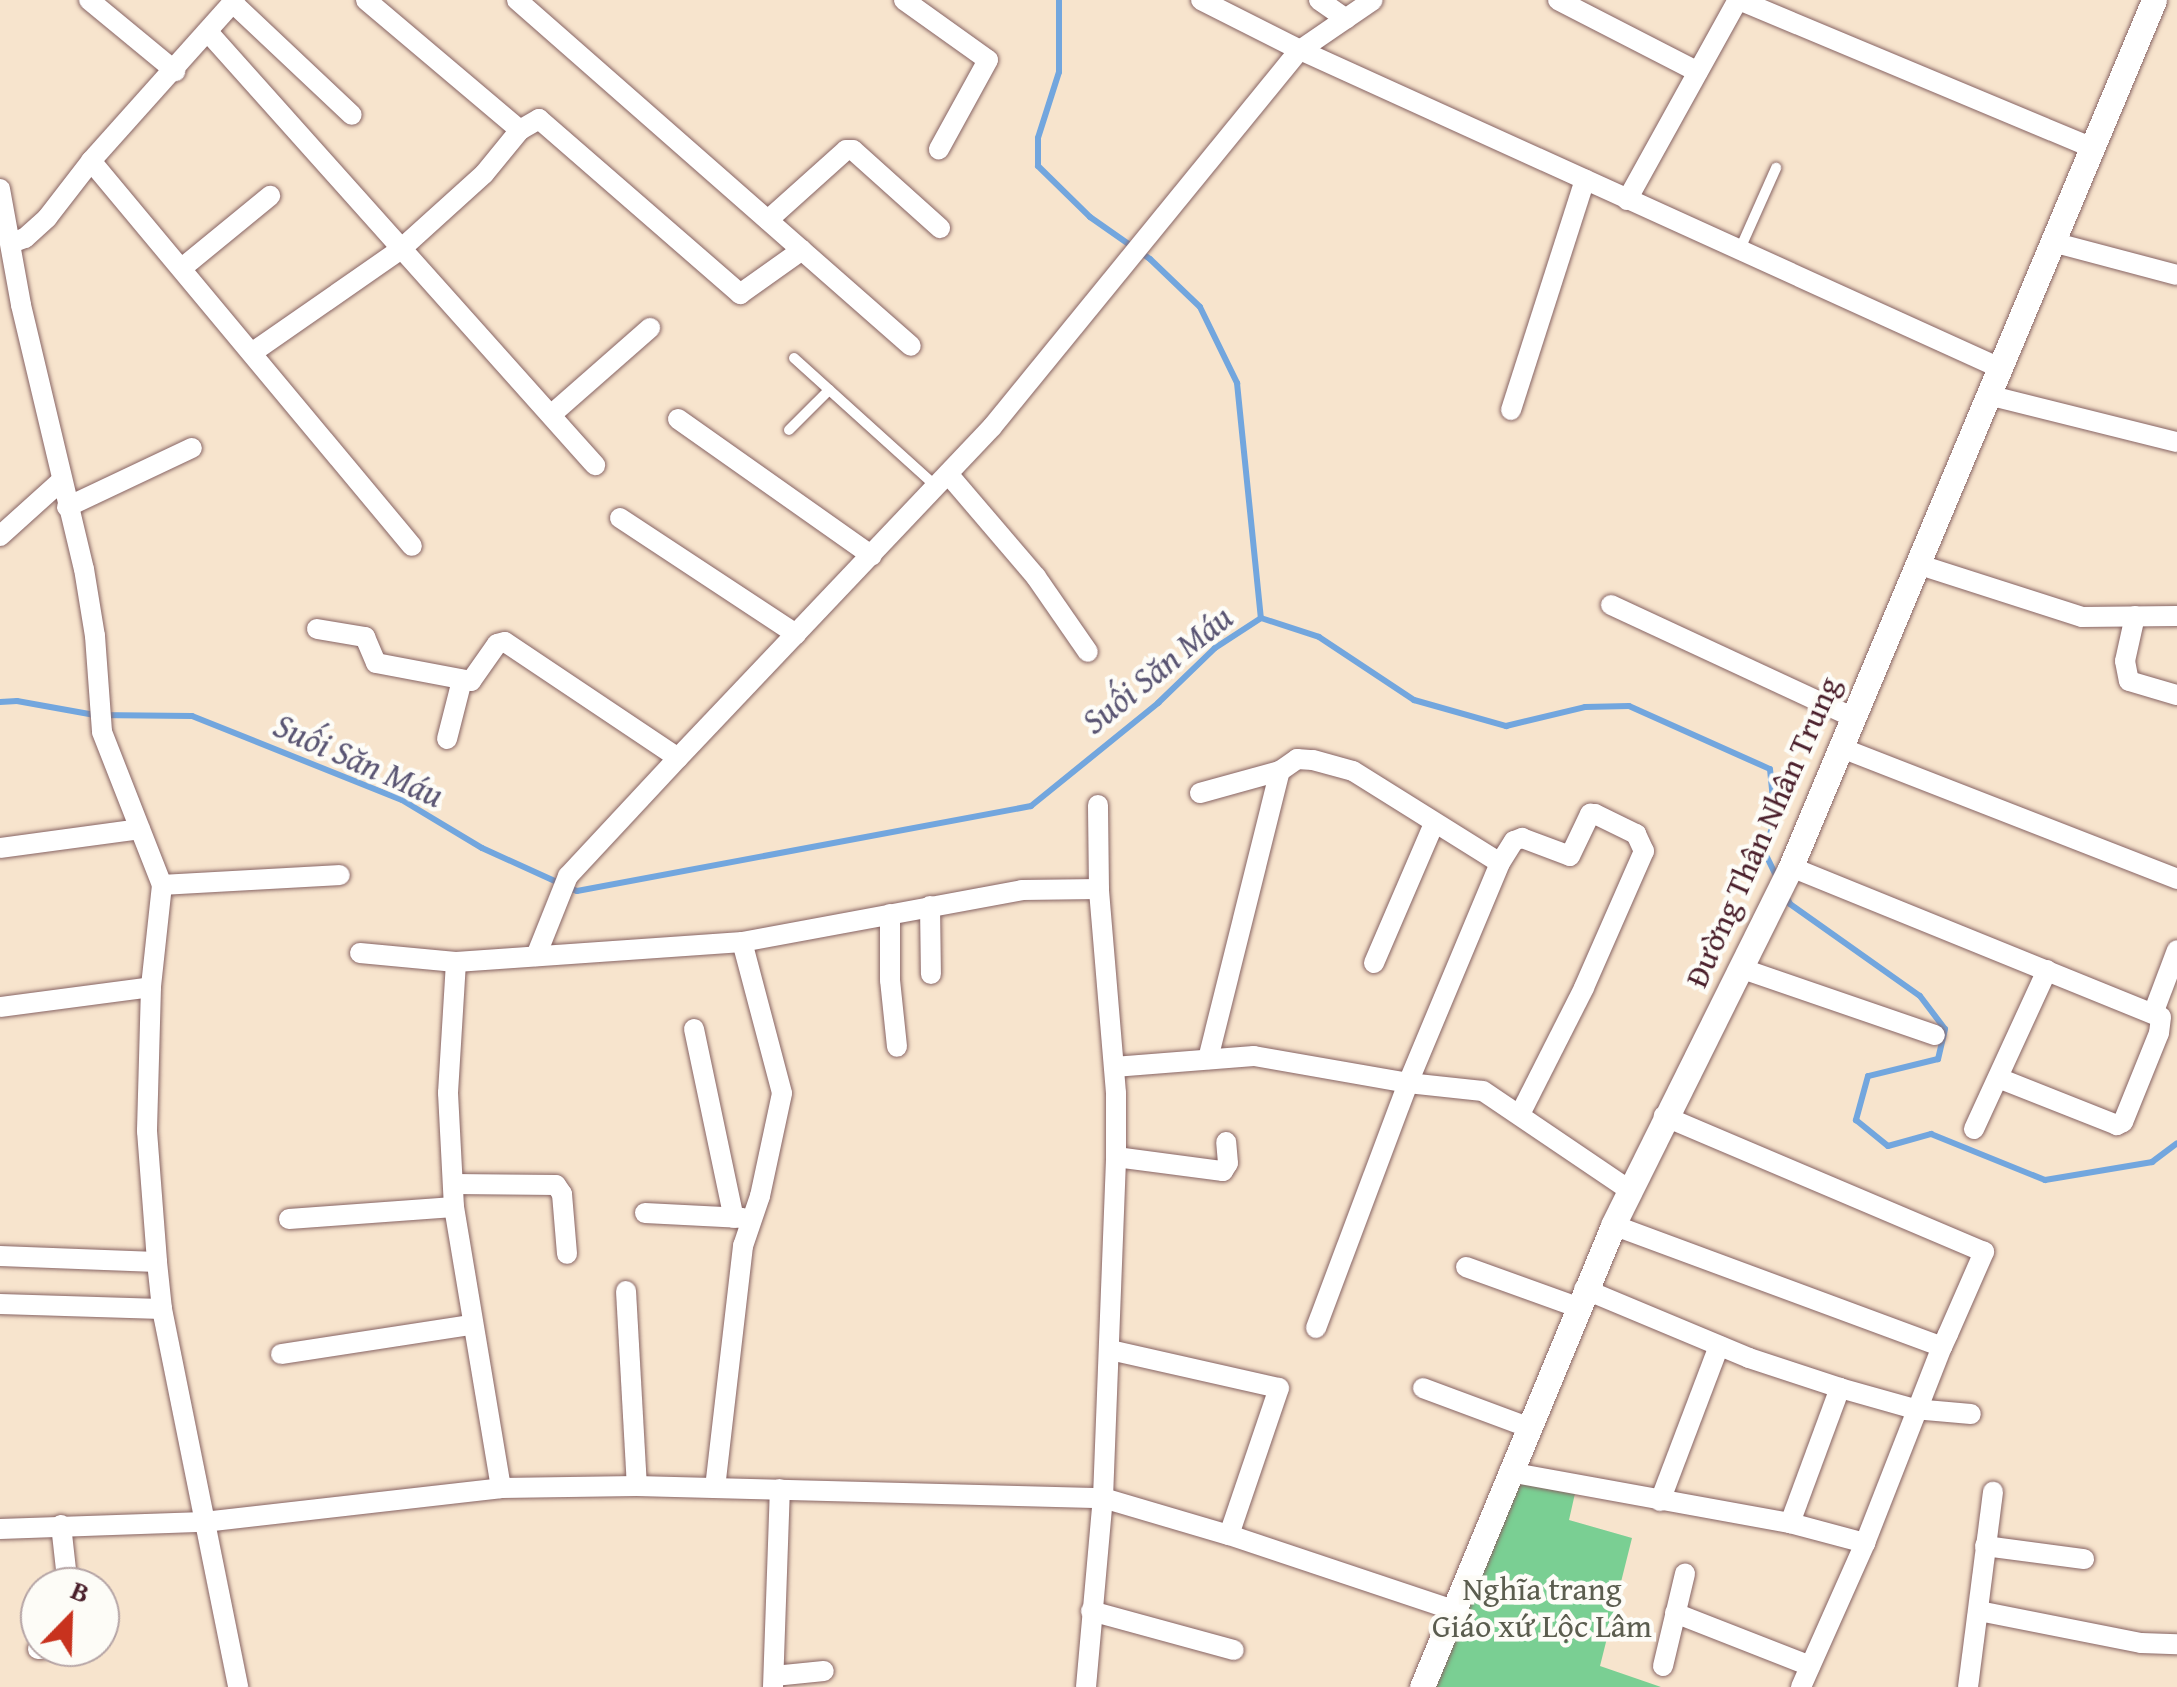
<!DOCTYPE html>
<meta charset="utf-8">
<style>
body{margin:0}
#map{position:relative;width:2177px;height:1687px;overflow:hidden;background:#f7e4cd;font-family:"Gentium Book Plus",serif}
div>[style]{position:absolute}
.green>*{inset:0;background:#7acf93}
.stream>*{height:6px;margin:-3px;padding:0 3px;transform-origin:3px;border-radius:3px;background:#72a6de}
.roads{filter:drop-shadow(0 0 2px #876464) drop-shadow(0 0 2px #876464)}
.service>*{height:10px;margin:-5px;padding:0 5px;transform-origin:5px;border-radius:5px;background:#fff}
.minor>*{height:20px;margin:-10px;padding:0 10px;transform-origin:10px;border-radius:10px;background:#fff}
.tertiary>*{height:25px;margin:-12.5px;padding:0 12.5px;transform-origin:12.5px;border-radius:12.5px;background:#fff}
span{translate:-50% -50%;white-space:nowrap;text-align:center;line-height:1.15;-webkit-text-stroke:9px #fdfcf7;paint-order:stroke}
.street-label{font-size:32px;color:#4a1f2b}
.park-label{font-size:32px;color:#5b5d4f}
.water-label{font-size:35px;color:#5a5573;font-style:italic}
.north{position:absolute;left:20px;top:1567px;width:100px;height:100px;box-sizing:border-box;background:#fdfcf7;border:2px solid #b5a4a5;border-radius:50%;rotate:23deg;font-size:28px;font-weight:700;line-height:40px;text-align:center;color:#4a1f2b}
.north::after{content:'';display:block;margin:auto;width:35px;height:45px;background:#c8321e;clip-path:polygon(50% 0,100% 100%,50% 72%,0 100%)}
</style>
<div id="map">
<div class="green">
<div style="clip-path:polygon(1517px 1483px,1576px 1489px,1569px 1520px,1632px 1538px,1600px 1666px,1661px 1687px,1434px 1687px)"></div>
</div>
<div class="stream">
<div style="left:1059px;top:0;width:72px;rotate:90deg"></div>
<div style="left:1059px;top:72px;width:69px;rotate:107.7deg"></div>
<div style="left:1038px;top:138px;width:28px;rotate:90deg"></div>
<div style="left:1038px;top:166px;width:73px;rotate:44.4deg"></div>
<div style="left:1090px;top:217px;width:73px;rotate:35deg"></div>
<div style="left:1150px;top:259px;width:69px;rotate:43.8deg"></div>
<div style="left:1200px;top:307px;width:85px;rotate:64deg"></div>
<div style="left:1237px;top:383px;width:236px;rotate:84.2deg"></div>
<div style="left:0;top:702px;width:17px;rotate:-3deg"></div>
<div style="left:17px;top:701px;width:79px;rotate:10.2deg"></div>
<div style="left:95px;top:715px;width:97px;rotate:0.6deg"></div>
<div style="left:192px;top:716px;width:226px;rotate:21.8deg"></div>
<div style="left:402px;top:800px;width:93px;rotate:31deg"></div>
<div style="left:482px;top:848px;width:104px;rotate:24.4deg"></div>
<div style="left:577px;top:891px;width:462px;rotate:-10.6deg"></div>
<div style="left:1031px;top:806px;width:164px;rotate:-39deg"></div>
<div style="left:1158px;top:703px;width:79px;rotate:-44deg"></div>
<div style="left:1215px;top:648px;width:55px;rotate:-33.1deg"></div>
<div style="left:1261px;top:618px;width:61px;rotate:18.1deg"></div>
<div style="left:1319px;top:637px;width:114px;rotate:33.6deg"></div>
<div style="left:1414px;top:700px;width:96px;rotate:15.8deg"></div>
<div style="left:1506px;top:726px;width:81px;rotate:-13.5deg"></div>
<div style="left:1585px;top:707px;width:44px;rotate:-1.3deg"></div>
<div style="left:1629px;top:706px;width:154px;rotate:24.1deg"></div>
<div style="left:1770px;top:769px;width:51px;rotate:84.4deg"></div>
<div style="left:1775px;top:820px;width:33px;rotate:110deg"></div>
<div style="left:1764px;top:851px;width:30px;rotate:64deg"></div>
<div style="left:1785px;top:894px;width:11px;rotate:63deg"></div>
<div style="left:1790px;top:904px;width:159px;rotate:35.3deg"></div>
<div style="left:1920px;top:996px;width:41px;rotate:52.9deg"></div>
<div style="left:1945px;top:1029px;width:31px;rotate:103deg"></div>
<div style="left:1938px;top:1059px;width:72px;rotate:166.3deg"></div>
<div style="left:1868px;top:1076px;width:46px;rotate:105.3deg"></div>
<div style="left:1856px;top:1120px;width:41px;rotate:39.1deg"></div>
<div style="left:1888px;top:1146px;width:45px;rotate:-15.6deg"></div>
<div style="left:1931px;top:1134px;width:123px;rotate:22deg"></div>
<div style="left:2045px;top:1180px;width:109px;rotate:-9.5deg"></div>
<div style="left:2152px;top:1162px;width:31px;rotate:-37deg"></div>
</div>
<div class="roads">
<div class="service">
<div style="left:1740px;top:249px;width:89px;rotate:-66deg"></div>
<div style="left:794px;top:358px;width:194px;rotate:42.1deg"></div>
<div style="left:789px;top:430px;width:57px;rotate:-45deg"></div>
</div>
<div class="minor">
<div style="left:89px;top:0;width:112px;rotate:39.5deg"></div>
<div style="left:366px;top:0;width:202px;rotate:40.2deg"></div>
<div style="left:520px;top:130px;width:22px;rotate:-30deg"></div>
<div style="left:539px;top:119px;width:267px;rotate:41deg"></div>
<div style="left:740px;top:294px;width:76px;rotate:-35.4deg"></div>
<div style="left:517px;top:0;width:524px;rotate:41.29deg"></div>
<div style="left:904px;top:0;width:103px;rotate:35.5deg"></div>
<div style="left:988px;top:60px;width:102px;rotate:118.8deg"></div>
<div style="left:1201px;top:0;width:111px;rotate:26.8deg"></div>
<div style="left:1300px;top:50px;width:769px;rotate:24.43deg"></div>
<div style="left:1319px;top:0;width:33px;rotate:35deg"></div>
<div style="left:1558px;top:0;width:157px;rotate:27.2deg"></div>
<div style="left:1739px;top:0;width:381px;rotate:22.7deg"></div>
<div style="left:233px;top:3px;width:163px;rotate:43.3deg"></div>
<div style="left:208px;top:32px;width:581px;rotate:48.21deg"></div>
<div style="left:91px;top:161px;width:501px;rotate:50.18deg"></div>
<div style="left:0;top:189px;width:118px;rotate:79.7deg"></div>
<div style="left:21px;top:305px;width:271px;rotate:76.6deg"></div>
<div style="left:84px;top:569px;width:68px;rotate:80.7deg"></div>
<div style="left:95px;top:636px;width:96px;rotate:85.8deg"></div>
<div style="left:102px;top:732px;width:164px;rotate:68.6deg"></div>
<div style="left:162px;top:885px;width:103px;rotate:96.2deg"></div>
<div style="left:151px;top:987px;width:144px;rotate:91.6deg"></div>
<div style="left:147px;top:1131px;width:131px;rotate:85.6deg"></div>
<div style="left:157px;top:1262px;width:47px;rotate:83.9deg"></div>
<div style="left:162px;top:1309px;width:386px;rotate:78.6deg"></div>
<div style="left:1627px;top:200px;width:229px;rotate:-61deg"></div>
<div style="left:768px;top:220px;width:105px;rotate:-41.9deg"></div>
<div style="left:846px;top:150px;width:7px"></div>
<div style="left:853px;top:150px;width:117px;rotate:41.9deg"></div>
<div style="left:2052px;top:242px;width:129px;rotate:14.8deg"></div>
<div style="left:11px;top:243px;width:15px;rotate:-20deg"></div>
<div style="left:25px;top:238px;width:30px;rotate:-42deg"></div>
<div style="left:47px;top:218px;width:72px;rotate:-52.3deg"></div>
<div style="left:91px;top:161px;width:216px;rotate:-48.2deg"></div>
<div style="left:182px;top:268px;width:114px;rotate:-39.3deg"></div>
<div style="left:253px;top:352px;width:180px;rotate:-34.8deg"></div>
<div style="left:401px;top:249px;width:112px;rotate:-42.1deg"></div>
<div style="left:484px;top:174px;width:57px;rotate:-50.7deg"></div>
<div style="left:1988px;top:395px;width:195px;rotate:14deg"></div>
<div style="left:1511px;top:410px;width:242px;rotate:-72.2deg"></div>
<div style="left:551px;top:415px;width:132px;rotate:-41.3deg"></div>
<div style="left:678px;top:419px;width:237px;rotate:35.2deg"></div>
<div style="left:949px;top:475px;width:134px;rotate:49.5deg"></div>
<div style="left:1036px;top:577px;width:91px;rotate:55.3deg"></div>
<div style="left:67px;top:507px;width:138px;rotate:-25.3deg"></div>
<div style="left:620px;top:518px;width:211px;rotate:33.4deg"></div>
<div style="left:0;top:536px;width:81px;rotate:-42deg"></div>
<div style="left:1917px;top:564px;width:173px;rotate:17.8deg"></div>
<div style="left:2082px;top:617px;width:95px;rotate:-0.6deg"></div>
<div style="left:1611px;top:605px;width:266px;rotate:24.9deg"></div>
<div style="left:2135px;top:616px;width:46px;rotate:102.5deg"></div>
<div style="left:2125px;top:661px;width:20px;rotate:79deg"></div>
<div style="left:2129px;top:681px;width:50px;rotate:16.3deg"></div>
<div style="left:317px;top:629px;width:49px;rotate:9.5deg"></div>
<div style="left:365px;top:637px;width:28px;rotate:67deg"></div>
<div style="left:376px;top:663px;width:97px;rotate:10.7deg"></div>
<div style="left:471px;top:681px;width:45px;rotate:-54.9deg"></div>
<div style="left:497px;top:644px;width:8px;rotate:-14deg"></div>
<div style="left:505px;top:642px;width:208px;rotate:33.8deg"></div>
<div style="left:678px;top:758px;width:456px;rotate:-46.5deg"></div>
<div style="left:992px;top:427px;width:487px;rotate:-50.8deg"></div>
<div style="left:1300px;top:50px;width:88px;rotate:-34.4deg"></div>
<div style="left:447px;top:739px;width:61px;rotate:-75.7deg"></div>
<div style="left:1839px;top:747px;width:363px;rotate:21.3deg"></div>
<div style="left:1200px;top:793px;width:83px;rotate:-15.4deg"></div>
<div style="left:1280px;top:771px;width:21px;rotate:-35deg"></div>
<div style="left:1297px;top:759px;width:16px;rotate:4deg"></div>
<div style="left:1313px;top:760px;width:41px;rotate:15.4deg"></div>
<div style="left:1353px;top:771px;width:173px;rotate:32deg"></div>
<div style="left:0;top:848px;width:141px;rotate:-7.7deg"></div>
<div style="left:1791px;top:867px;width:399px;rotate:22.1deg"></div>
<div style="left:2161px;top:1017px;width:16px;rotate:97deg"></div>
<div style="left:2159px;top:1033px;width:96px;rotate:112deg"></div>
<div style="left:2123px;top:1122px;width:7px;rotate:153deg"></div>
<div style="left:2117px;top:1125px;width:128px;rotate:-158.4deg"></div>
<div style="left:162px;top:885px;width:178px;rotate:-3.2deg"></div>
<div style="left:930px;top:906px;width:68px;rotate:89.2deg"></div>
<div style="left:890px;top:914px;width:66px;rotate:90deg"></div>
<div style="left:890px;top:980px;width:67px;rotate:84deg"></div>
<div style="left:360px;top:953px;width:96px;rotate:5.4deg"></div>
<div style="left:456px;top:962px;width:287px;rotate:-4deg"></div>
<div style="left:742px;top:942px;width:285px;rotate:-10.5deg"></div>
<div style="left:1022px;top:890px;width:77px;rotate:-0.7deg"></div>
<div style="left:536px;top:956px;width:86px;rotate:-68.2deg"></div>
<div style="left:568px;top:876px;width:161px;rotate:-47deg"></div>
<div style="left:456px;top:962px;width:131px;rotate:93.5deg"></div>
<div style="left:448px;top:1093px;width:114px;rotate:87deg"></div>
<div style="left:454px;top:1207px;width:285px;rotate:80.5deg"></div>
<div style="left:1374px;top:963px;width:151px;rotate:-66.7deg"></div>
<div style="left:1740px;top:968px;width:206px;rotate:19deg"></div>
<div style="left:0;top:1007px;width:152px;rotate:-7.5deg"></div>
<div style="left:2154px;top:1011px;width:65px;rotate:-69.3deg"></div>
<div style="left:694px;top:1029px;width:193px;rotate:78.1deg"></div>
<div style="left:1208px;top:1059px;width:297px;rotate:-76deg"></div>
<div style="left:1114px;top:1067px;width:140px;rotate:-4.5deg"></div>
<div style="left:1254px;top:1056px;width:156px;rotate:9.9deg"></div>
<div style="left:1408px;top:1083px;width:75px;rotate:6.1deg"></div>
<div style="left:1483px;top:1091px;width:176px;rotate:34.1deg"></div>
<div style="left:1974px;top:1129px;width:175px;rotate:-65.3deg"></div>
<div style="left:1116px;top:1157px;width:108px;rotate:7.5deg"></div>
<div style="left:1223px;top:1171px;width:9px;rotate:-58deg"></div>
<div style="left:1228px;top:1163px;width:21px;rotate:-95deg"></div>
<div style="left:453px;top:1184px;width:103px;rotate:0.6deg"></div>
<div style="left:556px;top:1185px;width:11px;rotate:56deg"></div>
<div style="left:562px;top:1194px;width:60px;rotate:85.2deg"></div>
<div style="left:645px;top:1213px;width:98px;rotate:2.9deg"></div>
<div style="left:289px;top:1219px;width:165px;rotate:-4.2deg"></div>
<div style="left:1613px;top:1225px;width:351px;rotate:20.3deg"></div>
<div style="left:1942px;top:1347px;width:14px;rotate:-65deg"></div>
<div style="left:1948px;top:1334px;width:90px;rotate:-66.3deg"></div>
<div style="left:1984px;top:1252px;width:348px;rotate:-157deg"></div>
<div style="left:0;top:1256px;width:157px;rotate:2.2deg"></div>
<div style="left:1466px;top:1267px;width:118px;rotate:19.8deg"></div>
<div style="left:1584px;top:1289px;width:179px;rotate:22.7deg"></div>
<div style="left:1749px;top:1358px;width:96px;rotate:18.2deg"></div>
<div style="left:1840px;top:1388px;width:77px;rotate:15.8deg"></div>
<div style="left:1914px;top:1409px;width:57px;rotate:5deg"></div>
<div style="left:626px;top:1291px;width:195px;rotate:86.8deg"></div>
<div style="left:0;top:1304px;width:162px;rotate:1.8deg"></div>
<div style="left:1316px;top:1328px;width:262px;rotate:-69.4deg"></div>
<div style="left:1408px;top:1083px;width:238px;rotate:-67.3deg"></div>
<div style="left:1500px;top:863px;width:26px;rotate:-58deg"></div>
<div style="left:1514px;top:841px;width:9px;rotate:-21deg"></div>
<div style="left:1522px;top:838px;width:51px;rotate:20.6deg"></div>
<div style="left:1570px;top:856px;width:47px;rotate:-64.5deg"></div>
<div style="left:1590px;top:814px;width:5px"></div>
<div style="left:1595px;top:814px;width:46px;rotate:26deg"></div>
<div style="left:1636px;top:834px;width:19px;rotate:65deg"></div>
<div style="left:1644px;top:851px;width:150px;rotate:113.7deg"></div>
<div style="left:1584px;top:988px;width:141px;rotate:116.9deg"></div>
<div style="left:1110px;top:1350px;width:173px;rotate:12.7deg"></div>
<div style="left:1279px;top:1388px;width:155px;rotate:108.8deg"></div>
<div style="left:281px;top:1354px;width:192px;rotate:-8.7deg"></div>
<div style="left:1423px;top:1388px;width:112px;rotate:20.4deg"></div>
<div style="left:1509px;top:1472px;width:286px;rotate:10.3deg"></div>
<div style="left:1790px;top:1523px;width:78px;rotate:14.9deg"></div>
<div style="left:715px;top:1488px;width:244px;rotate:-83.4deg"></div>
<div style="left:743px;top:1246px;width:53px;rotate:-71.2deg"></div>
<div style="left:760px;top:1196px;width:105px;rotate:-77.9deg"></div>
<div style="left:782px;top:1093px;width:156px;rotate:-104.8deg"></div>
<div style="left:1660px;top:1501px;width:166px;rotate:-69.2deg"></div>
<div style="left:1790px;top:1523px;width:144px;rotate:-69.7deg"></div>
<div style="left:61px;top:1525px;width:62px;rotate:83.6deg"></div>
<div style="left:0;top:1529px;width:204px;rotate:-2deg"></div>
<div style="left:204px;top:1522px;width:299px;rotate:-6.5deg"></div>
<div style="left:501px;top:1488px;width:136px;rotate:-0.8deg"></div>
<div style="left:637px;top:1486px;width:466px;rotate:1.5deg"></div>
<div style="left:1103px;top:1498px;width:131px;rotate:16.4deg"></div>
<div style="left:1229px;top:1535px;width:236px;rotate:18.5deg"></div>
<div style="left:1985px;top:1546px;width:100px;rotate:7.5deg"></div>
<div style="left:1091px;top:1611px;width:148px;rotate:15.3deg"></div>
<div style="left:1979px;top:1611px;width:165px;rotate:11.2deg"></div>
<div style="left:2141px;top:1643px;width:36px;rotate:2deg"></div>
<div style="left:1675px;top:1613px;width:145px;rotate:21.4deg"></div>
<div style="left:38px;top:1649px;width:28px;rotate:-4deg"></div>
<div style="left:1663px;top:1666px;width:95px;rotate:-76.6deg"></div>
<div style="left:774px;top:1676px;width:50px;rotate:-5.7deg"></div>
<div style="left:773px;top:1687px;width:198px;rotate:-88deg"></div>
<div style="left:1086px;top:1687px;width:190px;rotate:-84.9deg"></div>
<div style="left:1103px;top:1498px;width:341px;rotate:-87.8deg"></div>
<div style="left:1116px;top:1157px;width:64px;rotate:-90deg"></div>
<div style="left:1116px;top:1093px;width:205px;rotate:-94.8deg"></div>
<div style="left:1099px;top:889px;width:84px;rotate:-90.7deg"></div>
<div style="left:1801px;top:1687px;width:158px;rotate:-66deg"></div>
<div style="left:1865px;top:1543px;width:211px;rotate:-68.6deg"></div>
<div style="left:1968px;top:1687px;width:197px;rotate:-82.7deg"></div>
</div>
<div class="tertiary">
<div style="left:1422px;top:1687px;width:500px;rotate:-67.5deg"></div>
<div style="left:1613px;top:1225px;width:395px;rotate:-63.6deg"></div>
<div style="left:1789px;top:871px;width:944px;rotate:-67.26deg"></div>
</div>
</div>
<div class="street-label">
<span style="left:1763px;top:832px;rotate:-66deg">Đường Thân Nhân Trung</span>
</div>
<div class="park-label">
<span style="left:1542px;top:1608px">Nghĩa trang<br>Giáo xứ Lộc Lâm</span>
</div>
<div class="water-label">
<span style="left:1157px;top:669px;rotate:-39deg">Suối Săn Máu</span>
<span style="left:359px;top:760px;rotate:24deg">Suối Săn Máu</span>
</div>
<div class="north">B</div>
</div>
